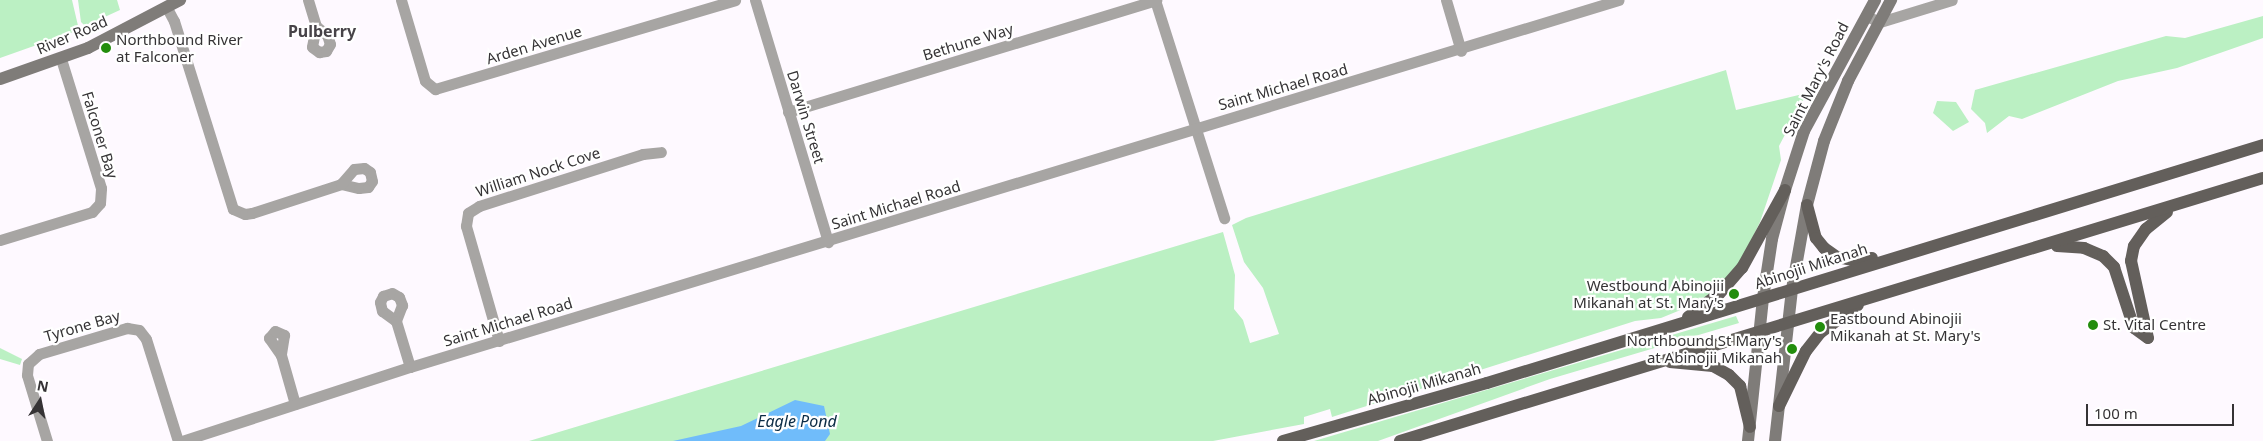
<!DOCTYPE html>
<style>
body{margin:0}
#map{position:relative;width:2263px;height:441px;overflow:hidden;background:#fef9ff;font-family:"Noto Sans",sans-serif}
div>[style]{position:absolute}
.green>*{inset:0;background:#bbf0c3}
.water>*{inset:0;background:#70bcfa}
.street>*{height:11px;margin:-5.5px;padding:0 5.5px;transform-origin:5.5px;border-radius:5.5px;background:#a7a5a3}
.secondary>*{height:12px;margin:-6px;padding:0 6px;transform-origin:6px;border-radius:6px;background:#7f7c79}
.primary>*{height:12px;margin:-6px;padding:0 6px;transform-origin:6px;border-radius:6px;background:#635f5b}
.dots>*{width:14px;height:14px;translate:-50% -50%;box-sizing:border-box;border:2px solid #fff;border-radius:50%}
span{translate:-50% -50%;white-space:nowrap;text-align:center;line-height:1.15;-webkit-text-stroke:4.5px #fff;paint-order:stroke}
.street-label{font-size:15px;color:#353335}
.poi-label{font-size:15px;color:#353335}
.left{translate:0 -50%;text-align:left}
.right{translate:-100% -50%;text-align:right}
.neighbourhood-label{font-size:16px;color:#474348;font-weight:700}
.water-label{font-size:16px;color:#0c2c45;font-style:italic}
.north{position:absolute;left:15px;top:376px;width:50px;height:50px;-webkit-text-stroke:4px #fff;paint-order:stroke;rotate:11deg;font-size:14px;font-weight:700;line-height:20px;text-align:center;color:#353335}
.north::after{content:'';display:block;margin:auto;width:18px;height:22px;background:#353335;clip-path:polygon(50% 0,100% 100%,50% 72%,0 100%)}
.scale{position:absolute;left:2086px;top:404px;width:148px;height:22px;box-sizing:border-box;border:2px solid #353335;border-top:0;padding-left:6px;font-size:15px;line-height:18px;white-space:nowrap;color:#353335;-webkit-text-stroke:4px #fff;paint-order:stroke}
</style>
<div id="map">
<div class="green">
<div style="clip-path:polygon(0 0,72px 0,79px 30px,0 58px)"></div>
<div style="clip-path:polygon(78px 0,117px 0,120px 10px,85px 26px,81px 22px)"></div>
<div style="clip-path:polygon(2263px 16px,2263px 38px,2177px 68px,2118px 81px,2022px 119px,2009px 116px,1987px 133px,1985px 123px,1971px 109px,1975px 90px,2166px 36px,2185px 38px)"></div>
<div style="clip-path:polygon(1726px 70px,1736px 110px,1807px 93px,1779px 146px,1781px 160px,1760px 222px,1737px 269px,1705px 300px,1661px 318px,1635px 321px,1332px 417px,1330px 409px,1304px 417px,1304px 424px,1213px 441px,529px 441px,1223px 232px,1235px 275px,1234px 309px,1243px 320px,1250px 343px,1279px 334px,1263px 288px,1244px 262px,1232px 225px,1246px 218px)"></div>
<div style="clip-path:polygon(1937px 101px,1956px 102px,1969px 122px,1953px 131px,1933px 113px)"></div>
<div style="clip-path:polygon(1736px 316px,1739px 323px,1550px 379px,1378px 441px,1314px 441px)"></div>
<div style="clip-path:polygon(0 348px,22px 359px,20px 365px,0 359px)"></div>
</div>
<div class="water">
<div style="clip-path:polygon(795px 400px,824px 406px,830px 434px,825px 441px,673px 441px,741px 426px)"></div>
</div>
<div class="street">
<div style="left:308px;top:0;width:27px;rotate:73deg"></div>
<div style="left:316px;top:26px;width:21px;rotate:101deg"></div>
<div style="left:312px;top:47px;width:9px;rotate:36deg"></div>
<div style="left:319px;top:52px;width:7px;rotate:-8deg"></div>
<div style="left:326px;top:51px;width:8px;rotate:-60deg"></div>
<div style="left:330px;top:44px;width:9px;rotate:-108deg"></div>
<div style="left:327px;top:35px;width:14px;rotate:-141deg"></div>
<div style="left:401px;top:0;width:84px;rotate:73.5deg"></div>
<div style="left:425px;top:81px;width:13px;rotate:39deg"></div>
<div style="left:435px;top:89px;width:313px;rotate:-16.5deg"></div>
<div style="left:755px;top:0;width:253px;rotate:73.2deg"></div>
<div style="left:1155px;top:0;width:229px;rotate:72.4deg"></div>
<div style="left:1446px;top:0;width:53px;rotate:73.6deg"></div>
<div style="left:167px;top:8px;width:15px;rotate:62deg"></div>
<div style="left:174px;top:21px;width:197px;rotate:72.6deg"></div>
<div style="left:233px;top:209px;width:13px;rotate:23deg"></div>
<div style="left:245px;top:214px;width:7px;rotate:-8deg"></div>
<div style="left:252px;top:213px;width:94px;rotate:-18deg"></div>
<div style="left:341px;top:184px;width:18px;rotate:13deg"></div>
<div style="left:359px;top:188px;width:9px;rotate:-6deg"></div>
<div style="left:368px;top:187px;width:7px;rotate:-56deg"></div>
<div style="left:372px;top:181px;width:9px;rotate:-103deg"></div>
<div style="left:370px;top:172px;width:7px;rotate:-146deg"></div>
<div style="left:364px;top:168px;width:10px;rotate:174deg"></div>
<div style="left:354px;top:169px;width:20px;rotate:131deg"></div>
<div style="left:1866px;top:16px;width:15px;rotate:23deg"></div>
<div style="left:1880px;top:22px;width:75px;rotate:-17deg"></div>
<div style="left:788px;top:112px;width:385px;rotate:-16.9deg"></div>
<div style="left:0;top:240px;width:96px;rotate:-16.9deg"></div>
<div style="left:92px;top:212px;width:12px;rotate:-48deg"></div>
<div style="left:100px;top:203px;width:15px;rotate:-86deg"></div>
<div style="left:101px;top:188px;width:135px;rotate:-107.2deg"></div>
<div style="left:396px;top:321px;width:17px;rotate:-144deg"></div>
<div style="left:382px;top:311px;width:9px;rotate:-103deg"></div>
<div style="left:380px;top:302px;width:7px;rotate:-63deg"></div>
<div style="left:383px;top:296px;width:9px;rotate:-18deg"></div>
<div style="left:392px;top:293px;width:8px;rotate:30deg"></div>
<div style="left:399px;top:297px;width:9px;rotate:69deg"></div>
<div style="left:402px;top:305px;width:17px;rotate:111deg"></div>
<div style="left:396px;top:321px;width:48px;rotate:73.1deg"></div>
<div style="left:499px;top:341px;width:120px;rotate:-106deg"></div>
<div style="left:466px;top:226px;width:13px;rotate:-81deg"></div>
<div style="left:468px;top:213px;width:13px;rotate:-32deg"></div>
<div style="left:479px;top:206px;width:172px;rotate:-17.6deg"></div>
<div style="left:643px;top:154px;width:18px;rotate:-6deg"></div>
<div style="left:281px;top:355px;width:21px;rotate:-125deg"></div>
<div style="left:269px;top:338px;width:9px;rotate:-49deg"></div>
<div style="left:275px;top:331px;width:10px;rotate:24deg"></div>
<div style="left:284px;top:335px;width:20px;rotate:99deg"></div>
<div style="left:281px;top:355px;width:51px;rotate:74.1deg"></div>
<div style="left:47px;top:441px;width:69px;rotate:-106.9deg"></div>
<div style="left:27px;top:375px;width:11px;rotate:-85deg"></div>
<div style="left:28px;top:364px;width:15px;rotate:-42deg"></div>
<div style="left:39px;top:354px;width:92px;rotate:-16.5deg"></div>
<div style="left:127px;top:328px;width:12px;rotate:9deg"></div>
<div style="left:139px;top:330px;width:11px;rotate:52deg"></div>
<div style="left:146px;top:339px;width:107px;rotate:72.6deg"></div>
<div style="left:182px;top:441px;width:240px;rotate:-18deg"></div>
<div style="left:410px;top:367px;width:1263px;rotate:-16.89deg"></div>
</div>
<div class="secondary">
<div style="left:0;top:79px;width:93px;rotate:-19.4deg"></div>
<div style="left:88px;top:48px;width:104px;rotate:-27.6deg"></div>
<div style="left:1748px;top:441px;width:144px;rotate:-84deg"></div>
<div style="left:1763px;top:298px;width:60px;rotate:-81.3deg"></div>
<div style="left:1772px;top:239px;width:51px;rotate:-75.1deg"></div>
<div style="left:1785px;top:190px;width:62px;rotate:-72.1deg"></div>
<div style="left:1804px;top:131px;width:149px;rotate:-61.5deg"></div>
<div style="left:1775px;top:441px;width:153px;rotate:-83.6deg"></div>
<div style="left:1792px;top:289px;width:85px;rotate:-79.9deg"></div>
<div style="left:1807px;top:205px;width:66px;rotate:-75.1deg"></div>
<div style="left:1824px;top:141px;width:65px;rotate:-68.2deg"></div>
<div style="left:1848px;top:81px;width:92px;rotate:-62deg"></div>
</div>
<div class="primary">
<div style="left:1807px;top:205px;width:34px;rotate:75deg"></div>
<div style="left:1816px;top:238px;width:13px;rotate:51deg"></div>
<div style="left:1824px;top:248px;width:16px;rotate:35deg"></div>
<div style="left:1837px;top:257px;width:15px;rotate:11deg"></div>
<div style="left:1852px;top:260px;width:20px;rotate:-6deg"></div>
<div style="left:2057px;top:246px;width:27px;rotate:4deg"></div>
<div style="left:2084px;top:248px;width:21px;rotate:23deg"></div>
<div style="left:2103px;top:256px;width:16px;rotate:45deg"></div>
<div style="left:2114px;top:267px;width:64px;rotate:71.8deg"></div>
<div style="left:2134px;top:328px;width:17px;rotate:36deg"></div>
<div style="left:1688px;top:317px;width:39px;rotate:-37deg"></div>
<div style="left:1719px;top:294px;width:35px;rotate:-49deg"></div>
<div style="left:1742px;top:268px;width:89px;rotate:-61.1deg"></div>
<div style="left:2148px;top:338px;width:79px;rotate:-102.4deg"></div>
<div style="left:2131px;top:261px;width:15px;rotate:-79deg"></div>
<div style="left:2134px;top:246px;width:21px;rotate:-55deg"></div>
<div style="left:2146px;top:229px;width:27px;rotate:-39deg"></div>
<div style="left:1670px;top:362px;width:43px;rotate:5.3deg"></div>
<div style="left:1713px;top:366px;width:18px;rotate:29deg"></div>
<div style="left:1729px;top:375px;width:16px;rotate:45deg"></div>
<div style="left:1740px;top:386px;width:42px;rotate:76.3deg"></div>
<div style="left:1779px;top:406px;width:61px;rotate:-63.9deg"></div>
<div style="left:1806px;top:351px;width:23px;rotate:-52deg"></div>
<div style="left:1820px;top:333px;width:47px;rotate:-36.4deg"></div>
<div style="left:1283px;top:441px;width:212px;rotate:-15.9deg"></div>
<div style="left:1487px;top:383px;width:812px;rotate:-17.05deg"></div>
<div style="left:1400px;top:441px;width:902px;rotate:-16.95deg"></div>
</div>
<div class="dots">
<div style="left:106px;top:48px;background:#238d0d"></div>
<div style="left:1734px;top:294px;background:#238d0d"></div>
<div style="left:2093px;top:325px;background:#238d0d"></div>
<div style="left:1820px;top:327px;background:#238d0d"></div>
<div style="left:1792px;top:349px;background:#238d0d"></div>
</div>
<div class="street-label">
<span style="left:72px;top:35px;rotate:-23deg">River Road</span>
<span style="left:968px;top:42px;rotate:-17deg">Bethune Way</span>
<span style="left:534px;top:45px;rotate:-17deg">Arden Avenue</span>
<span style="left:1816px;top:79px;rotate:-63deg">Saint Mary's Road</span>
<span style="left:1283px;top:87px;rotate:-16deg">Saint Michael Road</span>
<span style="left:806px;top:117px;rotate:73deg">Darwin Street</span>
<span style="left:100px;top:135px;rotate:73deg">Falconer Bay</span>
<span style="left:538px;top:172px;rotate:-18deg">William Nock Cove</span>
<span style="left:896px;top:205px;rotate:-17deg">Saint Michael Road</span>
<span style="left:1811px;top:266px;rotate:-18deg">Abinojii Mikanah</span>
<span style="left:508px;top:322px;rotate:-17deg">Saint Michael Road</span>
<span style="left:82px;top:326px;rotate:-16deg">Tyrone Bay</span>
<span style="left:1424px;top:384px;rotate:-16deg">Abinojii Mikanah</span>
</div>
<div class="poi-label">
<span class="left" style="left:116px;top:48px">Northbound River<br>at Falconer</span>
<span class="right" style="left:1724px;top:294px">Westbound Abinojii<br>Mikanah at St. Mary's</span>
<span class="left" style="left:1830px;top:327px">Eastbound Abinojii<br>Mikanah at St. Mary's</span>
<span class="left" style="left:2103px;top:325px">St. Vital Centre</span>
<span class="right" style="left:1782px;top:349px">Northbound St Mary's<br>at Abinojii Mikanah</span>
</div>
<div class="neighbourhood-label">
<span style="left:322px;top:31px">Pulberry</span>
</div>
<div class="water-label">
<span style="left:797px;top:421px">Eagle Pond</span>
</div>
<div class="north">N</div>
<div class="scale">100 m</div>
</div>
